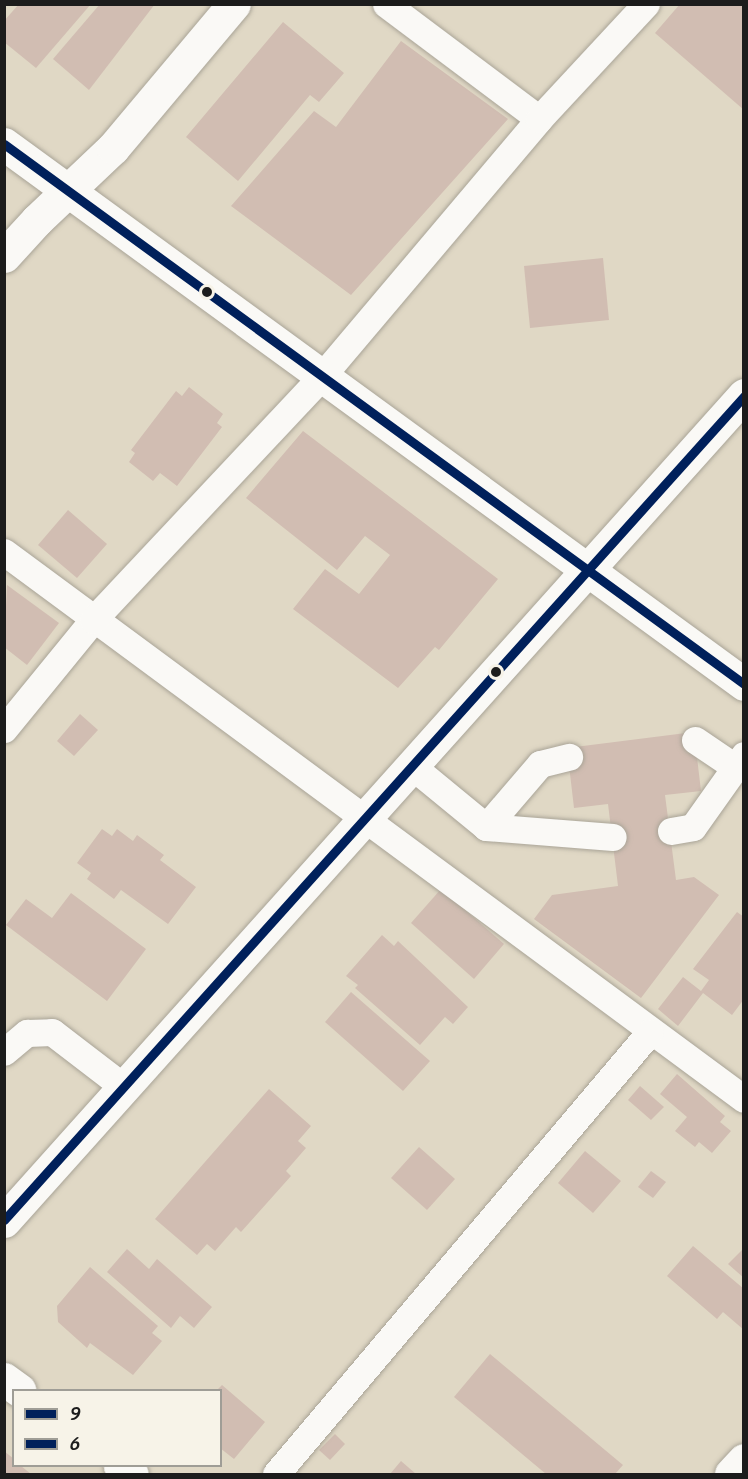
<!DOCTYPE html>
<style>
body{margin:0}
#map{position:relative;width:748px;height:1479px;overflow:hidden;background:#e0d8c5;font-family:Sriracha,sans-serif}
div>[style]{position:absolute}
.building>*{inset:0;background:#d1bdb2}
.roads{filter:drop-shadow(0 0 2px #a9a497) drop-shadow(0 0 2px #a9a497)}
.lane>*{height:27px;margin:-13.5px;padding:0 13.5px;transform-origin:13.5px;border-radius:13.5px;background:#faf9f6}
.street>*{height:33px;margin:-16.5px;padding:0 16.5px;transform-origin:16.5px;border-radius:16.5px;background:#faf9f6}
.secondary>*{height:33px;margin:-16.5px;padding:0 16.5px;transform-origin:16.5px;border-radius:16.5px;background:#faf9f6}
.primary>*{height:33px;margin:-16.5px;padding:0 16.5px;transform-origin:16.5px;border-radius:16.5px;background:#faf9f6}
.bus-1>*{height:9px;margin:-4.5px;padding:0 4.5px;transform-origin:4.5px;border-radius:4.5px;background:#00205b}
.bus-2>*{height:9px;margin:-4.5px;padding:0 4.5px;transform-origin:4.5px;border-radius:4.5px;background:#00205b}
.dots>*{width:16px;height:16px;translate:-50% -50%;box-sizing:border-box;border:3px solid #f7f3e8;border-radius:50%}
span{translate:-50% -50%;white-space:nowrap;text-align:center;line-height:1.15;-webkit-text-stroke:6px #f7f3e8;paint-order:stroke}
.frame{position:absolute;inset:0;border:6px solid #1c1c1c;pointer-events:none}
.legend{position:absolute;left:12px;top:1389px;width:210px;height:78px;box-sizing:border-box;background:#f7f3e8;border:2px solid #9f9d96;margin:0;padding:8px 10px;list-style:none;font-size:18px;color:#1c1c1c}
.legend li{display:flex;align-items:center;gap:12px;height:30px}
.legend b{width:30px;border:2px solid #9f9d96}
</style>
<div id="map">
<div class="building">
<div style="clip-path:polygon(19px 4px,91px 4px,36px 68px,4px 42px,4px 21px)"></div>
<div style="clip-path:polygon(100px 4px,155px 4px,89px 90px,53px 59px)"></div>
<div style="clip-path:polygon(680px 4px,744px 4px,744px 110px,655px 33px)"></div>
<div style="clip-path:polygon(283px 22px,344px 73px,319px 102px,310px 95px,238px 181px,186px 137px)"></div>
<div style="clip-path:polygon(401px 41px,508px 119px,351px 295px,231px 206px,314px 111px,336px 127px)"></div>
<div style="clip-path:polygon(603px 258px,609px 320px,530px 328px,524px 266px)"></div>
<div style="clip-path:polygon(189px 387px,223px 414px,217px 423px,222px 427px,177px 486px,160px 473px,153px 481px,129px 462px,135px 453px,131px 450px,176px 391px,182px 396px)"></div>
<div style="clip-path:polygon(303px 431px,498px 579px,439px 650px,435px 647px,398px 688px,293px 609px,325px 569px,359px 594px,390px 555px,365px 536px,337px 570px,246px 498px)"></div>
<div style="clip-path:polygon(68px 510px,107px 544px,77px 578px,38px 545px)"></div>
<div style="clip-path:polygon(7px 585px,59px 623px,27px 665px,4px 647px)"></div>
<div style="clip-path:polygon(80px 714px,98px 730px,74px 756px,57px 741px)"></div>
<div style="clip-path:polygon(694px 732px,701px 791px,665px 795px,676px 880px,694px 877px,719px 895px,641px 998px,534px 919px,552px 895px,618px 886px,608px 804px,574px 808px,567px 748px)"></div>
<div style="clip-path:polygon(102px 829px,112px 836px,117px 829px,133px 841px,137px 835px,164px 855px,160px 860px,196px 887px,168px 924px,121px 890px,114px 899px,87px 879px,91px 873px,77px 863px)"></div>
<div style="clip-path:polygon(441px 889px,504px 944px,474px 979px,411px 923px)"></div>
<div style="clip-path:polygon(71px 893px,146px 949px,107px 1001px,6px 925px,26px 899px,52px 918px)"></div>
<div style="clip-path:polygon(737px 912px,744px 917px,744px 999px,732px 1015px,703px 993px,678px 1026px,658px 1009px,683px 977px,701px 991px,709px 980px,693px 969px)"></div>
<div style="clip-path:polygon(382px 935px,394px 946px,398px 941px,468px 1007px,453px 1024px,445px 1017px,420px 1045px,355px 988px,358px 985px,346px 976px)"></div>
<div style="clip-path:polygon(351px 992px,430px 1061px,403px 1091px,325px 1022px)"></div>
<div style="clip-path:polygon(677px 1074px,725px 1116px,720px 1122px,731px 1131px,712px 1153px,699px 1142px,695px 1147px,675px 1131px,687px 1117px,660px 1094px)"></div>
<div style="clip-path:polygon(640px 1086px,664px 1107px,651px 1120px,628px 1100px)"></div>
<div style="clip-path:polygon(269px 1089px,311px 1126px,298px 1141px,306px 1148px,286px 1171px,291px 1176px,241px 1232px,236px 1227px,215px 1251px,207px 1244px,197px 1255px,155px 1219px)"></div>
<div style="clip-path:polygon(419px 1147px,455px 1179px,427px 1210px,391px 1178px)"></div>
<div style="clip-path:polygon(585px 1151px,621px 1181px,593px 1213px,558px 1183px)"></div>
<div style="clip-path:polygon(651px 1171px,666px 1182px,653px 1198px,638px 1187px)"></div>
<div style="clip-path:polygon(693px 1246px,744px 1289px,744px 1330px,723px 1312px,717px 1319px,667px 1276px)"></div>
<div style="clip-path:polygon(744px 1248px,744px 1278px,728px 1264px)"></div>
<div style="clip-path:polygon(127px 1249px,149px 1269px,157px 1259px,212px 1307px,194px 1328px,180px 1316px,171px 1328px,107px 1272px)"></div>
<div style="clip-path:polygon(90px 1267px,158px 1326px,152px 1333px,162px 1341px,133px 1375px,90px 1343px,87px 1348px,58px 1322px,57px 1306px)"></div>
<div style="clip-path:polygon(490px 1354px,623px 1465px,615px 1474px,546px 1474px,454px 1397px)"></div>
<div style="clip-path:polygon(222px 1385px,265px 1422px,234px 1459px,220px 1448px,220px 1390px,217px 1390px)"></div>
<div style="clip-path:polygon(335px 1434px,345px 1444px,330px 1460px,319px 1450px)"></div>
<div style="clip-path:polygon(4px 1451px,14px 1459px,14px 1466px,21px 1466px,31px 1474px,4px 1474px)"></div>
<div style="clip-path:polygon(401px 1461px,416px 1474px,390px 1474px)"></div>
</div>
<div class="roads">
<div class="lane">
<div style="left:386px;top:4px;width:191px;rotate:36.9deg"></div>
<div style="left:4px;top:552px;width:920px;rotate:36.47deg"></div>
<div style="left:4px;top:729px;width:141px;rotate:-50.8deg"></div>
<div style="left:93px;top:620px;width:335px;rotate:-46.8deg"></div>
<div style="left:322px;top:376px;width:336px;rotate:-49.8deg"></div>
<div style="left:539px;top:119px;width:157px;rotate:-47.1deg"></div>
<div style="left:695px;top:740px;width:48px;rotate:34deg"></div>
<div style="left:413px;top:767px;width:94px;rotate:39.4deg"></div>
<div style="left:486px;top:827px;width:127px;rotate:4.5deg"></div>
<div style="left:486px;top:827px;width:83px;rotate:-49.4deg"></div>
<div style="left:540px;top:764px;width:30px;rotate:-14deg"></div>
<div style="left:671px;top:831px;width:22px;rotate:-10deg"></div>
<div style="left:693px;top:827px;width:88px;rotate:-54.7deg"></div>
<div style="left:4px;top:1052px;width:30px;rotate:-40deg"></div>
<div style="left:27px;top:1033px;width:25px;rotate:-2deg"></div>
<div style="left:52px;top:1032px;width:92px;rotate:37.5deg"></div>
<div style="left:276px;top:1474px;width:578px;rotate:-49.78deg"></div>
</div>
<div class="street">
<div style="left:4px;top:256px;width:49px;rotate:-47.5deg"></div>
<div style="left:37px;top:220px;width:105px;rotate:-43.5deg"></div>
<div style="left:113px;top:148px;width:188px;rotate:-50deg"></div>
<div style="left:4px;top:1379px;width:19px;rotate:36deg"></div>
<div style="left:120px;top:1466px;width:14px;rotate:34deg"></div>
<div style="left:731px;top:1474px;width:19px;rotate:-47deg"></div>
</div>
<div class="secondary">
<div style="left:4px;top:144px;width:916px;rotate:36.12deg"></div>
</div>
<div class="primary">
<div style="left:4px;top:1221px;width:1109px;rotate:-48.14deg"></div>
</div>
</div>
<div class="bus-1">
<div style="left:4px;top:1220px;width:1108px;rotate:-48.07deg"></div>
</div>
<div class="bus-2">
<div style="left:4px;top:144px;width:916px;rotate:36.12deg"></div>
</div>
<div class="dots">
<div style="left:207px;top:292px;background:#1c1c1c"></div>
<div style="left:496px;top:672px;background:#1c1c1c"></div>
</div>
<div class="frame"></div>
<ul class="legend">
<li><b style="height:8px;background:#00205b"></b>9</li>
<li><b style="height:8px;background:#00205b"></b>6</li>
</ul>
</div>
